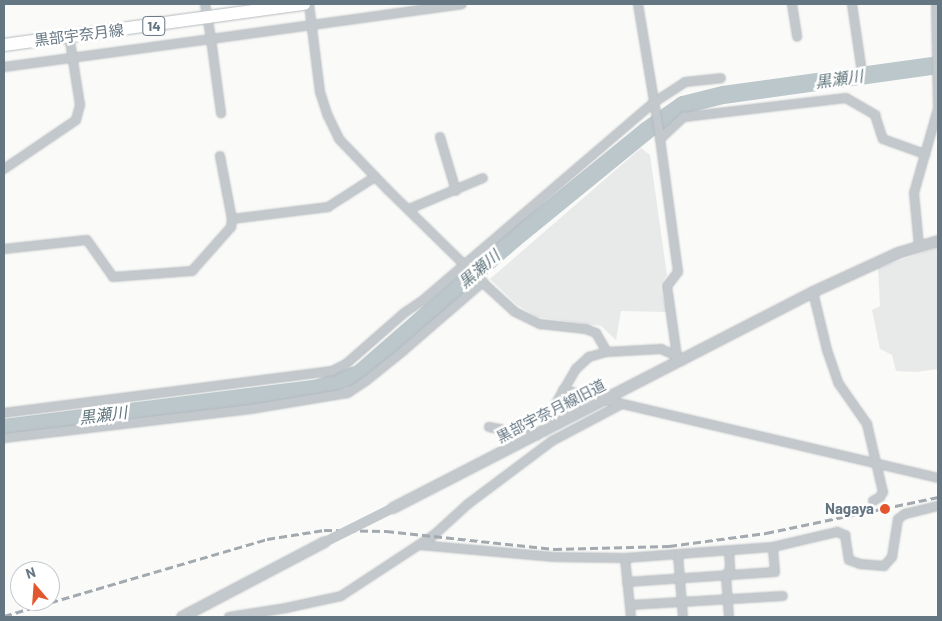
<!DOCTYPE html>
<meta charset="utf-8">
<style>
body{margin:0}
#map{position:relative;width:942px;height:621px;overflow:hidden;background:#fafaf8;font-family:Barlow,"Noto Sans JP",sans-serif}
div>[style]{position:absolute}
.built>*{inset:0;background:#e8e9e9}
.river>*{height:18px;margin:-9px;padding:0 9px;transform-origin:9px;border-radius:9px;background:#bbc7cb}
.roads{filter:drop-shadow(0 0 1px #b5babe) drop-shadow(0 0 1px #b5babe)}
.minor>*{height:8px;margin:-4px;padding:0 4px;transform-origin:4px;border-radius:4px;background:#c3c8cc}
.tertiary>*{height:10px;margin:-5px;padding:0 5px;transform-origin:5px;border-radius:5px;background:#c3c8cc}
.primary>*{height:12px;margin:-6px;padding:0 6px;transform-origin:6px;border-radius:6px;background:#fff}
.rail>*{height:3px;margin-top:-1.5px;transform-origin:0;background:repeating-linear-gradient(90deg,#a2aab0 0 8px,transparent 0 12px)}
.tertiary-bridge>*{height:10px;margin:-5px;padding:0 5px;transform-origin:5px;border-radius:5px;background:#c3c8cc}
.dots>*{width:14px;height:14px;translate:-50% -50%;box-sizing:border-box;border:2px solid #fff;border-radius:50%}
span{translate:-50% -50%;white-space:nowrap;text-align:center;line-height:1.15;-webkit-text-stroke:5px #fff;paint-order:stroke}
.shield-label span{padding:1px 4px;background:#fff;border:1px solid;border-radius:4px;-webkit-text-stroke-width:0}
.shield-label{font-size:14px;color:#657683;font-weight:700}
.street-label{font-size:15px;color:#657683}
.poi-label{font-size:15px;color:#657683;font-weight:700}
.right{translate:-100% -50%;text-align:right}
.water-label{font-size:16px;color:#60757c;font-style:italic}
.frame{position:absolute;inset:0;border:5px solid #657683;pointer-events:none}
.north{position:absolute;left:10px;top:561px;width:50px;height:50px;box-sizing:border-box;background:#fff;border:1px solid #c1c8cd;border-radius:50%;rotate:342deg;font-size:14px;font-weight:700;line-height:20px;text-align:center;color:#657683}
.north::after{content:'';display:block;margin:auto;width:18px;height:22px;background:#e4572e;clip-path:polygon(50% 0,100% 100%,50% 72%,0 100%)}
</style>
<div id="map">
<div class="built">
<div style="clip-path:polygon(641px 148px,650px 155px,667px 275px,660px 286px,667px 312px,621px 311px,616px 340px,601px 326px,537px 317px,517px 305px,490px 279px)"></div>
<div style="clip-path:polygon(938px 247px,938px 369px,916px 372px,896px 371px,892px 355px,880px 349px,872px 310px,880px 306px,878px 268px)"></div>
</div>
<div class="river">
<div style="left:4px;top:428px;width:318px;rotate:-7.2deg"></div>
<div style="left:319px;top:388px;width:42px;rotate:-19.3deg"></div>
<div style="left:359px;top:374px;width:207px;rotate:-41.1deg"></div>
<div style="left:515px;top:238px;width:169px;rotate:-39.2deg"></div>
<div style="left:646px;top:131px;width:45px;rotate:-35.1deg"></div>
<div style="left:683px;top:105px;width:41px;rotate:-14deg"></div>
<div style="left:723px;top:95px;width:217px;rotate:-7.9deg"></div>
</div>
<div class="roads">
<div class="minor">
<div style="left:205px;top:4px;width:36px;rotate:80deg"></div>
<div style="left:211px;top:39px;width:253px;rotate:-7.9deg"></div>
<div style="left:309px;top:4px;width:89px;rotate:82.9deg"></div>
<div style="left:320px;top:92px;width:25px;rotate:72deg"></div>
<div style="left:328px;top:116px;width:25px;rotate:64deg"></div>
<div style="left:339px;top:139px;width:71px;rotate:46.1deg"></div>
<div style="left:388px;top:190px;width:129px;rotate:44.4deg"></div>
<div style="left:480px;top:280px;width:47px;rotate:42.4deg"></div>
<div style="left:515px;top:312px;width:28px;rotate:26deg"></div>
<div style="left:540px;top:324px;width:46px;rotate:6.2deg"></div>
<div style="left:586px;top:329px;width:11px;rotate:22deg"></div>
<div style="left:596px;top:333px;width:22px;rotate:60deg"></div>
<div style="left:607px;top:352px;width:54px;rotate:-3.2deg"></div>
<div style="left:661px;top:349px;width:17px;rotate:24deg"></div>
<div style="left:677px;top:356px;width:7px;rotate:45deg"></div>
<div style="left:638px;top:4px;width:129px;rotate:80.6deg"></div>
<div style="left:659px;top:131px;width:142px;rotate:82.3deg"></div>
<div style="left:678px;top:272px;width:18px;rotate:128deg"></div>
<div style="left:667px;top:286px;width:71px;rotate:81.9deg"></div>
<div style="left:792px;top:4px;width:33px;rotate:81deg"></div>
<div style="left:852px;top:4px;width:63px;rotate:81.7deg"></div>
<div style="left:936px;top:4px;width:103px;rotate:88.9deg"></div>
<div style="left:4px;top:67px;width:209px;rotate:-7.7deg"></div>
<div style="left:211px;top:39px;width:75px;rotate:82.3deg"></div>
<div style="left:440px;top:137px;width:56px;rotate:73.5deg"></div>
<div style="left:660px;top:139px;width:33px;rotate:-43deg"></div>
<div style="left:684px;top:117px;width:163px;rotate:-6.7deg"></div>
<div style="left:846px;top:98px;width:34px;rotate:30deg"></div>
<div style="left:875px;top:115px;width:25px;rotate:72deg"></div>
<div style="left:883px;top:139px;width:45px;rotate:19.7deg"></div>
<div style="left:4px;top:169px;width:87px;rotate:-34.2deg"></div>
<div style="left:76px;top:120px;width:16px;rotate:-75deg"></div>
<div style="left:80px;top:105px;width:71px;rotate:-98.9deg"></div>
<div style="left:409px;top:209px;width:80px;rotate:-22.7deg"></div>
<div style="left:232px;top:219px;width:97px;rotate:-7.1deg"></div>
<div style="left:328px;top:207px;width:56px;rotate:-32.6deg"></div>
<div style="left:919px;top:246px;width:53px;rotate:-95.4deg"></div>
<div style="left:914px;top:193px;width:87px;rotate:-74.1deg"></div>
<div style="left:4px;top:249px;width:83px;rotate:-6.2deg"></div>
<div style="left:87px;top:240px;width:45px;rotate:54.9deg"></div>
<div style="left:113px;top:277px;width:79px;rotate:-4.3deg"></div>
<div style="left:192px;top:271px;width:59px;rotate:-48.4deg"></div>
<div style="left:231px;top:227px;width:8px;rotate:-83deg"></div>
<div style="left:232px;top:219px;width:64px;rotate:-100.8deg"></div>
<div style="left:813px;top:292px;width:60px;rotate:76.4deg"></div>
<div style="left:827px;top:350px;width:36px;rotate:71deg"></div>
<div style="left:839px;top:384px;width:49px;rotate:55deg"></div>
<div style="left:867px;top:424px;width:70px;rotate:76.8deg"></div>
<div style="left:883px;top:492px;width:6px;rotate:121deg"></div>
<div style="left:880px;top:497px;width:8px;rotate:150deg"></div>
<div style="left:563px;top:390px;width:385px;rotate:13.2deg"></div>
<div style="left:4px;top:413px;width:331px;rotate:-7.3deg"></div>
<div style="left:332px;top:371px;width:16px;rotate:-27deg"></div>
<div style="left:346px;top:364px;width:77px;rotate:-41.3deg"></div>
<div style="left:404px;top:313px;width:22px;rotate:-34deg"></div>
<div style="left:422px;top:301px;width:304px;rotate:-40.6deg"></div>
<div style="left:653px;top:103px;width:38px;rotate:-33deg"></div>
<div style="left:685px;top:82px;width:36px;rotate:-6deg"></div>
<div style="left:489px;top:427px;width:48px;rotate:10.8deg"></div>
<div style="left:548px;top:429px;width:19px;rotate:-78deg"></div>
<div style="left:552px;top:410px;width:48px;rotate:-59.7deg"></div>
<div style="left:576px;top:369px;width:18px;rotate:-43deg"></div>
<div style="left:589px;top:357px;width:19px;rotate:-16deg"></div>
<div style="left:4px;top:438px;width:249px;rotate:-6.7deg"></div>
<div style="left:251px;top:409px;width:98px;rotate:-9.4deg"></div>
<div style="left:348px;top:393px;width:22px;rotate:-34deg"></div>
<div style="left:366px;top:381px;width:48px;rotate:-39deg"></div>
<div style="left:403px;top:351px;width:106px;rotate:-40.8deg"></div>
<div style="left:419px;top:545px;width:136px;rotate:5.1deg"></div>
<div style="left:554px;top:557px;width:71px;rotate:0.8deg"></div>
<div style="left:625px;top:558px;width:148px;rotate:-4.3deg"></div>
<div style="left:773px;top:547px;width:66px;rotate:-13.2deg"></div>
<div style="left:837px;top:532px;width:9px;rotate:21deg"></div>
<div style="left:845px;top:535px;width:25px;rotate:81deg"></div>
<div style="left:849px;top:560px;width:12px;rotate:20deg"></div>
<div style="left:860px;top:564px;width:24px;rotate:5deg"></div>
<div style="left:884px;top:566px;width:12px;rotate:-48deg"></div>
<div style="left:892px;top:557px;width:38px;rotate:-81deg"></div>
<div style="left:898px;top:519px;width:9px;rotate:-36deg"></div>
<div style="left:905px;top:514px;width:34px;rotate:-14deg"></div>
<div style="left:678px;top:555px;width:62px;rotate:85.4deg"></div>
<div style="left:625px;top:558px;width:59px;rotate:84.2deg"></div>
<div style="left:627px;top:582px;width:148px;rotate:-3.9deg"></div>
<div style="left:775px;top:572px;width:25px;rotate:-95deg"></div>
<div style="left:630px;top:605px;width:153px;rotate:-3.4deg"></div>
<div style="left:229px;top:617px;width:58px;rotate:-9deg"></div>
<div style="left:286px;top:608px;width:56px;rotate:-12.3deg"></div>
<div style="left:341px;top:596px;width:111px;rotate:-33.3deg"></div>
<div style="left:434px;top:535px;width:46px;rotate:-42.4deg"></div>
<div style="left:468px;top:504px;width:105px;rotate:-36.9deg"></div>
<div style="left:552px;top:441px;width:77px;rotate:-27.9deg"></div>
<div style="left:729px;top:617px;width:41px;rotate:-94.2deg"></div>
<div style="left:726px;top:576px;width:9px;rotate:-63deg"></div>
<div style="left:730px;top:568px;width:17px;rotate:-93deg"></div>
</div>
<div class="tertiary">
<div style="left:393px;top:508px;width:472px;rotate:-27.2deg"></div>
<div style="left:813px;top:292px;width:94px;rotate:-24.6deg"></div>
<div style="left:898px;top:253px;width:42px;rotate:-16.7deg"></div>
<div style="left:182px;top:617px;width:161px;rotate:-27.7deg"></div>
</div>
<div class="primary">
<div style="left:4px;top:45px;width:303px;rotate:-7.8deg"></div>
</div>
</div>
<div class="rail">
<div style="left:4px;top:616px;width:274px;rotate:-16.3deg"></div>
<div style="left:267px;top:539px;width:58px;rotate:-9deg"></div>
<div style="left:324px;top:530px;width:62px;rotate:0.9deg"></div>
<div style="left:386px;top:531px;width:169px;rotate:6.1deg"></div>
<div style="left:554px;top:549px;width:115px;rotate:-1.5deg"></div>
<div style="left:669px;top:546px;width:98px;rotate:-7.6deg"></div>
<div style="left:766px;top:533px;width:176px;rotate:-11.8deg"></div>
</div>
<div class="tertiary-bridge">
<div style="left:325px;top:542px;width:76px;rotate:-26.6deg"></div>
</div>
<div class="dots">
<div style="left:885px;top:509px;background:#e4572e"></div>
</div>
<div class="shield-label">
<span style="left:154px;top:26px">14</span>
</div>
<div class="street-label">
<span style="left:79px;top:35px;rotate:-7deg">黒部宇奈月線</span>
<span style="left:551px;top:411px;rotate:-27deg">黒部宇奈月線旧道</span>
</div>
<div class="poi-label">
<span class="right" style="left:874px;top:509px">Nagaya</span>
</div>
<div class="water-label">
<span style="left:839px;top:79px;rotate:-8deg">黒瀬川</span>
<span style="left:479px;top:269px;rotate:-41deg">黒瀬川</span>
<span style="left:103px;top:415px;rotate:-7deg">黒瀬川</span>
</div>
<div class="frame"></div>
<div class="north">N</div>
</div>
